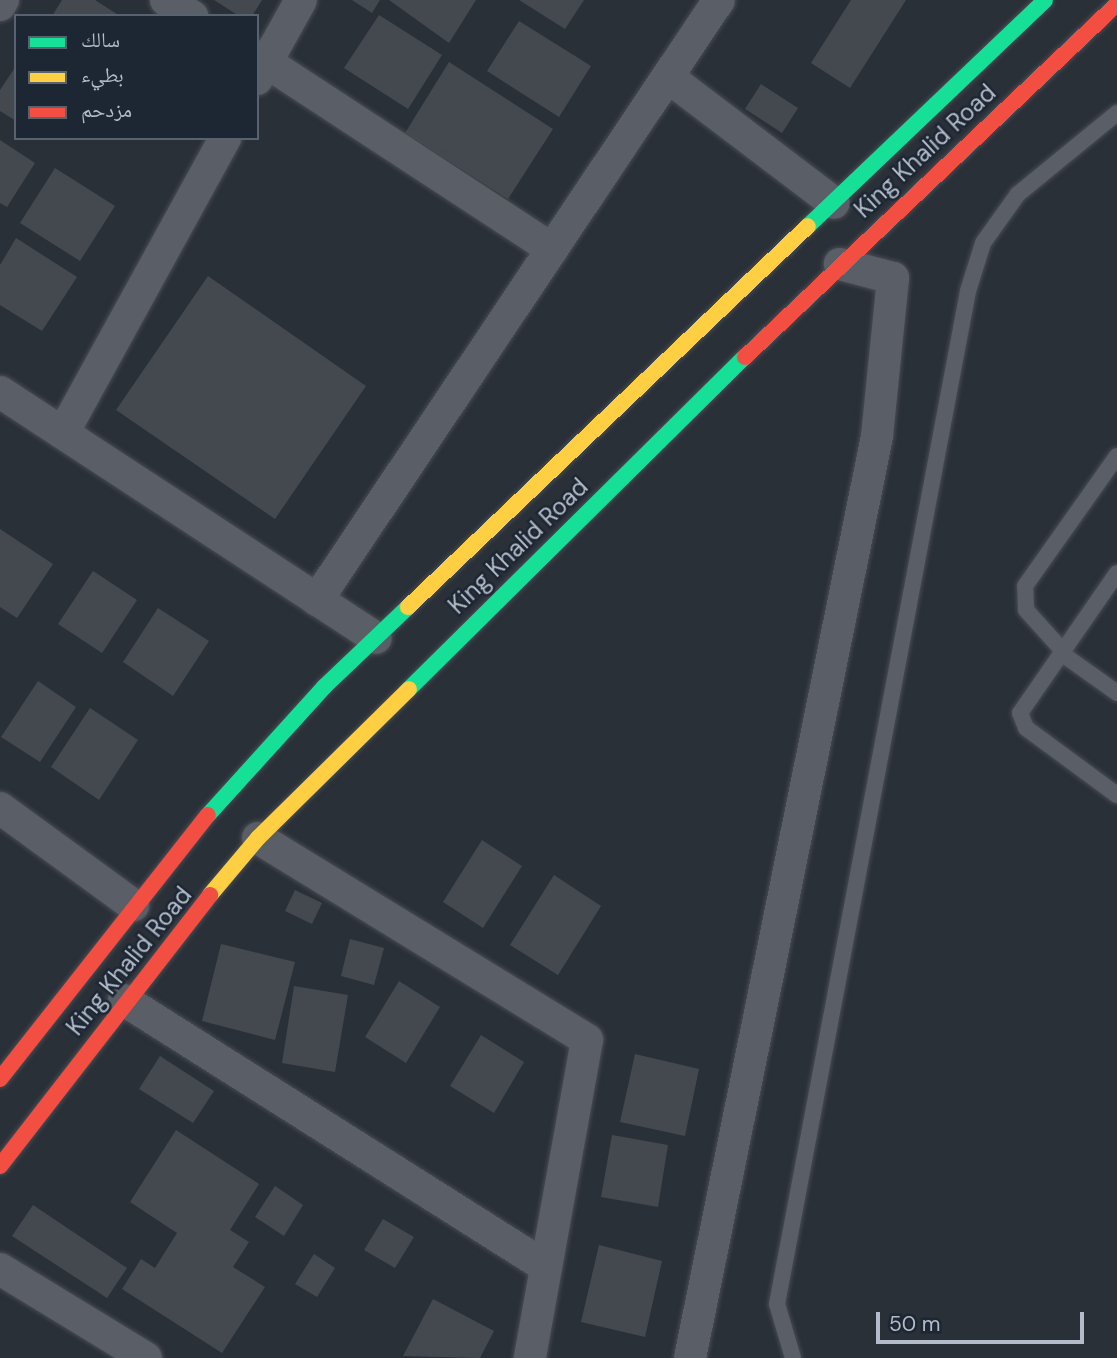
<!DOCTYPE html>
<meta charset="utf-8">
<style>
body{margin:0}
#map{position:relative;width:1117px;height:1358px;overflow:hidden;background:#2a3038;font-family:"DM Sans","Noto Naskh Arabic",sans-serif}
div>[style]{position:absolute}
.building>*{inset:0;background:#444950}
.roads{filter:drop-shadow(0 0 2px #484c53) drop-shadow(0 0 2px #484c53)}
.lane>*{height:16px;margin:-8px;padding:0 8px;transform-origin:8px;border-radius:8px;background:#5a5e66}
.street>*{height:32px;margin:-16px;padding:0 16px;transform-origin:16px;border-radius:16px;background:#5a5e66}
.fast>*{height:16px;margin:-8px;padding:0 8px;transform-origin:8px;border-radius:8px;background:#16e098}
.slow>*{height:16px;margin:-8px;padding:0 8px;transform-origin:8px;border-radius:8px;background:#ffcf43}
.jam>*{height:16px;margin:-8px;padding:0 8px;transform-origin:8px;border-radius:8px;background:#f24e42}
span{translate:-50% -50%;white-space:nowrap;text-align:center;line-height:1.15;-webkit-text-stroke:5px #1d2633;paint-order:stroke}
.street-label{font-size:24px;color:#b4bcc9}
.legend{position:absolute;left:14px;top:14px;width:245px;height:126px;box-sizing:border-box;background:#1d2633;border:2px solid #59626f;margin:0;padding:9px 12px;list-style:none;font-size:21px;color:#b4bcc9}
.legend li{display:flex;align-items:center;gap:14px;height:35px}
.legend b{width:35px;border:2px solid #59626f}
.scale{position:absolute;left:876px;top:1312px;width:208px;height:32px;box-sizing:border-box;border:4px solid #b4bcc9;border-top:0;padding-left:9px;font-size:21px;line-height:24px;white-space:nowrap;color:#b4bcc9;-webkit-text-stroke:5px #1d2633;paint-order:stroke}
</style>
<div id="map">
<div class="building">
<div style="clip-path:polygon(62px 0,95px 0,120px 16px,52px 16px)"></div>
<div style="clip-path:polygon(214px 0,262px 0,252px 16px,239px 16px)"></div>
<div style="clip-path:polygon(352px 0,380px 0,372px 13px)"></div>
<div style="clip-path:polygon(389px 0,476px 0,449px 43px)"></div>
<div style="clip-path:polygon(519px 0,584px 0,565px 29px)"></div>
<div style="clip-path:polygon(851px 0,906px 0,850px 88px,811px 63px)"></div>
<div style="clip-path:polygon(379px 15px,442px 55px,408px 109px,344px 68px)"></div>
<div style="clip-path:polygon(519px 21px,591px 66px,559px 117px,487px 71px)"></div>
<div style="clip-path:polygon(449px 62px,553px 129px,508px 199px,405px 133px)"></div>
<div style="clip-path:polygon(16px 66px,16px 121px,0 111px,0 90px)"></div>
<div style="clip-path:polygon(761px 84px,798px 108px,782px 133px,745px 109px)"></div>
<div style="clip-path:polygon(0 140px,35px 163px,7px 207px,0 203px)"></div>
<div style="clip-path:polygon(55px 168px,115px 206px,80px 261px,20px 223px)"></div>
<div style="clip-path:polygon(16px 238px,77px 277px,42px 331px,0 305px,0 265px)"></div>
<div style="clip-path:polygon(208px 276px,366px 386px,275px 519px,116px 410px)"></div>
<div style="clip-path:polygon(0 529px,53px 564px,17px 618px,0 607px)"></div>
<div style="clip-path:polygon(93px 571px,137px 600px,102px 653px,58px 624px)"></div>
<div style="clip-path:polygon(158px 608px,209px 641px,173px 696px,123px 662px)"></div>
<div style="clip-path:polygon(38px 681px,76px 707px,40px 762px,1px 737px)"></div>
<div style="clip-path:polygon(90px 708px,138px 740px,99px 800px,51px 767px)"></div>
<div style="clip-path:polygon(482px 840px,522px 866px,483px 928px,443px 902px)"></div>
<div style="clip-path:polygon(554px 875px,601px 906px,558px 975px,510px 945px)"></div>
<div style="clip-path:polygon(295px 890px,322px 903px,312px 924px,285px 911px)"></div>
<div style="clip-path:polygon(350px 939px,384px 948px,374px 985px,341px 976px)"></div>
<div style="clip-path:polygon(221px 944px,295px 962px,275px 1040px,202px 1021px)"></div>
<div style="clip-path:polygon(399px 981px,440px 1007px,406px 1063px,365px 1037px)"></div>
<div style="clip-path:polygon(294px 986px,348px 995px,335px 1072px,282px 1063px)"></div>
<div style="clip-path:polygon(481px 1035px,524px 1062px,494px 1113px,450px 1086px)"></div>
<div style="clip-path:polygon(635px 1054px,699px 1069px,685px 1136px,620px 1122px)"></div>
<div style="clip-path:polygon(160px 1056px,214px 1091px,193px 1123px,139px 1089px)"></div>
<div style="clip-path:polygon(176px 1130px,259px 1184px,230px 1230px,249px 1242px,233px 1267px,265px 1287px,222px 1353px,122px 1289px,141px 1259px,155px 1268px,177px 1233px,130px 1202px)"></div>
<div style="clip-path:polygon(612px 1135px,668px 1145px,658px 1207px,601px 1197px)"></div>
<div style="clip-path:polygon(275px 1186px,303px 1205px,284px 1236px,255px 1217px)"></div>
<div style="clip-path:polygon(33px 1205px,127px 1268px,107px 1298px,12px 1236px)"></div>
<div style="clip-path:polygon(383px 1219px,414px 1237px,395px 1268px,364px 1250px)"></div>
<div style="clip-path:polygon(599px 1245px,662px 1261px,645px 1337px,581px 1322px)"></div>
<div style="clip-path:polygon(314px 1254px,335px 1268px,317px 1297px,295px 1284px)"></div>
<div style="clip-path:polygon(433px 1299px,494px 1331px,480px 1358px,403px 1356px)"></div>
</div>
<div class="roads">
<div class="lane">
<div style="left:1117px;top:573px;width:170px;rotate:124.7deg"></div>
<div style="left:1020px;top:713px;width:16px;rotate:68deg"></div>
<div style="left:1026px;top:728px;width:113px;rotate:36.4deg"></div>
<div style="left:1063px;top:651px;width:55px;rotate:-132.1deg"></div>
<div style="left:1026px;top:610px;width:24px;rotate:-92deg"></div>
<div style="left:1025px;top:586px;width:159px;rotate:-54.7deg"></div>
<div style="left:1061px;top:653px;width:69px;rotate:35.5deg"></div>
<div style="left:793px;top:1358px;width:56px;rotate:-106.5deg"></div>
<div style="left:777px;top:1304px;width:1031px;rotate:-79.32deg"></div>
<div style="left:968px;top:291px;width:50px;rotate:-72.6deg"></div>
<div style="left:983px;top:243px;width:60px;rotate:-54.5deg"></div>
<div style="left:1018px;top:194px;width:128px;rotate:-39.3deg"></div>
</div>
<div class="street">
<div style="left:166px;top:0;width:31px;rotate:32deg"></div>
<div style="left:0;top:5px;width:6px;rotate:-59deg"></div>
<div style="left:257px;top:56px;width:353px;rotate:33.2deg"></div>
<div style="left:668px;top:77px;width:208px;rotate:37.2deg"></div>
<div style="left:257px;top:79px;width:90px;rotate:-60.9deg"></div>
<div style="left:0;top:392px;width:449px;rotate:33.2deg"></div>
<div style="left:63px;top:433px;width:337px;rotate:-61.2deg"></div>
<div style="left:317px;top:600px;width:722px;rotate:-56.18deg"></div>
<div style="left:0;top:808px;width:165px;rotate:36.1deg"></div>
<div style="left:258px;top:838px;width:386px;rotate:31.5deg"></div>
<div style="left:587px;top:1040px;width:323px;rotate:100.2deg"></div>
<div style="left:124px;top:1000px;width:499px;rotate:32.3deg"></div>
<div style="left:0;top:1269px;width:171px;rotate:31.4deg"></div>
<div style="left:690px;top:1358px;width:941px;rotate:-78.53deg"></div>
<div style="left:877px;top:436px;width:159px;rotate:-84.2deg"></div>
<div style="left:893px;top:278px;width:55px;rotate:-165.2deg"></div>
</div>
<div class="fast">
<div style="left:808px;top:226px;width:327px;rotate:-43.6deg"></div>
<div style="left:409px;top:689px;width:472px;rotate:-44.7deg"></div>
<div style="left:208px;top:815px;width:173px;rotate:-47.8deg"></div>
<div style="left:324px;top:687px;width:116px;rotate:-43.6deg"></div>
</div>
<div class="slow">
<div style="left:408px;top:607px;width:552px;rotate:-43.61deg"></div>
<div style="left:210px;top:895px;width:75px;rotate:-49.9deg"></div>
<div style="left:258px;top:838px;width:212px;rotate:-44.6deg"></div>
</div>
<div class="jam">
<div style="left:745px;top:357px;width:513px;rotate:-43.5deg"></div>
<div style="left:0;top:1079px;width:336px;rotate:-51.8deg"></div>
<div style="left:0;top:1166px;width:343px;rotate:-52.2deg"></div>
</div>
</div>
<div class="street-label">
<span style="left:925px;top:151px;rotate:-43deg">King Khalid Road</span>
<span style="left:518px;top:546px;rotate:-44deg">King Khalid Road</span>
<span style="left:129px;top:961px;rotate:-51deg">King Khalid Road</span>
</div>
<ul class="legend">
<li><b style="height:9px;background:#16e098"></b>سالك</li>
<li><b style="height:9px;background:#ffcf43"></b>بطيء</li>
<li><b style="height:9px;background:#f24e42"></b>مزدحم</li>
</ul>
<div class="scale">50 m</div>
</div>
